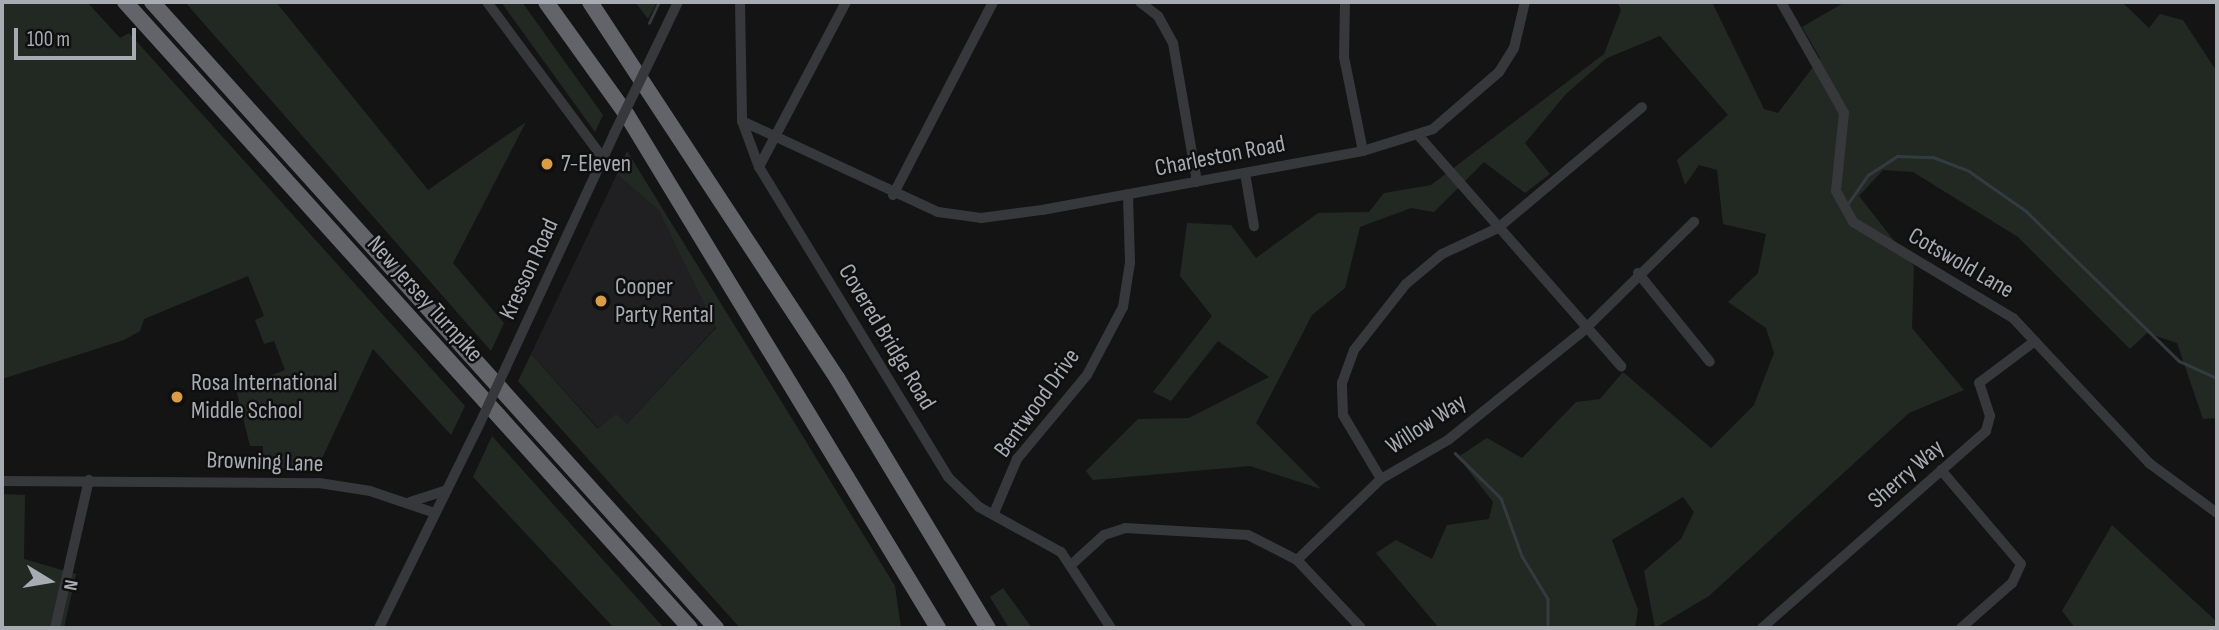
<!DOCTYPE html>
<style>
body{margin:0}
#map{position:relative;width:2219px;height:630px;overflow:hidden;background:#141415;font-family:"Sofia Sans Condensed",sans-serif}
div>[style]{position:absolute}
.built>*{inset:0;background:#202022}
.green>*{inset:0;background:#222923}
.stream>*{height:2.5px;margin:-1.25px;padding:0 1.25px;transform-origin:1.25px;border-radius:1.25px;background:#333b40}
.minor>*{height:10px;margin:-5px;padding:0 5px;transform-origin:5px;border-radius:5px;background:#37383b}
.highway>*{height:16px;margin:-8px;padding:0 8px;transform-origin:8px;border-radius:8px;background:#62646a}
.minor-bridge>*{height:10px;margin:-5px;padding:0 5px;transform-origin:5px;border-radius:5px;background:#37383b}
.dots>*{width:19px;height:19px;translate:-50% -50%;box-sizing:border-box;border:4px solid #0f0f10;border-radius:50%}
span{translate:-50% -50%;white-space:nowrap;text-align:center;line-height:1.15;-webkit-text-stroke:5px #0f0f10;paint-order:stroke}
.street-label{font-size:24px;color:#a7acb3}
.poi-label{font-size:24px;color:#a7acb3}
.left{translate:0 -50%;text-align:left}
.frame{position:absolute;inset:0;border:4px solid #a7acb3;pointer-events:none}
.north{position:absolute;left:14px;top:546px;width:70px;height:70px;-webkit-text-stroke:5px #0f0f10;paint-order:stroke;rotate:101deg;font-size:19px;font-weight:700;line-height:28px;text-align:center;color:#a7acb3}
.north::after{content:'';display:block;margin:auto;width:24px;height:32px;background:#a7acb3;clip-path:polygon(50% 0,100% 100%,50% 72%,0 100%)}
.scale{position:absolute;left:14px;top:28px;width:122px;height:32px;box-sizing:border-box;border:4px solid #a7acb3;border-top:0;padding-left:9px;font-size:21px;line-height:24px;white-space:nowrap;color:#a7acb3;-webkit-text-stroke:5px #0f0f10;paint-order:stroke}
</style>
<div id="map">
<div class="built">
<div style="clip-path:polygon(617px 174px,659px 211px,716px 327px,627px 424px,599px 429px,531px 354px)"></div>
</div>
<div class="green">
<div style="clip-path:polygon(2px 2px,87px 2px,120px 38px,129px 33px,465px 406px,451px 435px,373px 349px,317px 469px,263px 468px,263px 446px,250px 446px,236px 389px,285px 370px,274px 341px,264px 344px,255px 320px,264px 316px,248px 276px,144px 319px,140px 331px,124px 340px,2px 379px)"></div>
<div style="clip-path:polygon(185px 2px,276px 2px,428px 190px,526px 122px,453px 263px,504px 323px,491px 351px)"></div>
<div style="clip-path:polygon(501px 2px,522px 2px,603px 115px,595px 132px)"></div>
<div style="clip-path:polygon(635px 2px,657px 2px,648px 19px)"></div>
<div style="clip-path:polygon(1617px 2px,1712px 2px,1764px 109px,1778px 113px,1820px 58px,1802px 27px,1845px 2px,2122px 2px,2149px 28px,2160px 14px,2183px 20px,2217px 72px,2217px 418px,2203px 419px,2177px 343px,2147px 333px,2130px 349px,2018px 237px,1913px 172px,1883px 170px,1859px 196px,1914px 266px,1912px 328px,1964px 390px,1909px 413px,1709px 596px,1655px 628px,1644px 571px,1681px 539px,1694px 512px,1683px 497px,1612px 540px,1638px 610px,1635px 628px,1439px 628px,1376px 553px,1396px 540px,1432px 559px,1447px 525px,1489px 519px,1493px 502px,1458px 457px,1487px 438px,1522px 458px,1576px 402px,1600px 399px,1623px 372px,1711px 448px,1754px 405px,1774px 353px,1766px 328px,1728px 302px,1758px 273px,1766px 234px,1723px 224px,1717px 170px,1699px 165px,1685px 185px,1677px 160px,1728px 115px,1660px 36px,1607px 58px,1566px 94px,1525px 143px,1550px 174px,1525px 193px,1484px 162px,1434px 212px,1411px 208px,1360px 227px,1345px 288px,1312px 315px,1256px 423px,1321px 489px,1250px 466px,1093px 480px,1086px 471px,1138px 419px,1189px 418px,1269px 377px,1218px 341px,1171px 401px,1153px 392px,1212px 316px,1180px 276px,1187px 223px,1231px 225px,1256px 258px,1318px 213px,1369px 212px,1384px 193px,1431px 185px,1604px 54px,1621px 10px)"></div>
<div style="clip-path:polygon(627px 151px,895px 586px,901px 628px,740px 628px,518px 381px,531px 354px,598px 429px,616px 414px,627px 424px,716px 328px,659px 211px,617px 174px)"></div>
<div style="clip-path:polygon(492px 436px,664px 628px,614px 628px,473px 477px)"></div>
<div style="clip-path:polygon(2px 494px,25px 495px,24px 559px,76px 574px,64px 628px,2px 628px)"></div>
<div style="clip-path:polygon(2112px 525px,2217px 622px,2217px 628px,2075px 628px,2062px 611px)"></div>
<div style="clip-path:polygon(1003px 588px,1032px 628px,1009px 628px,990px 597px)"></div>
</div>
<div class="stream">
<div style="left:649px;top:23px;width:23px;rotate:-65deg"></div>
<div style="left:1847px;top:205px;width:37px;rotate:-55deg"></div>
<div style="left:1868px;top:175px;width:35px;rotate:-33deg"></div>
<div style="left:1897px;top:156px;width:36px;rotate:2deg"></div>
<div style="left:1933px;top:157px;width:39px;rotate:21deg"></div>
<div style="left:1969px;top:171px;width:68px;rotate:34.9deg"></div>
<div style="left:2025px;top:210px;width:216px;rotate:44.4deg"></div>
<div style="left:2179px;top:361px;width:42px;rotate:24.1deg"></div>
<div style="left:1455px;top:453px;width:64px;rotate:44.4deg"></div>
<div style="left:1501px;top:498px;width:62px;rotate:70.1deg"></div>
<div style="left:1522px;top:556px;width:50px;rotate:58.8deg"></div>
<div style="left:1548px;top:599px;width:29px;rotate:90deg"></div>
</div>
<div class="minor">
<div style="left:487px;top:2px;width:194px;rotate:53.4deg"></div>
<div style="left:740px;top:2px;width:119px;rotate:89deg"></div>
<div style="left:742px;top:121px;width:49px;rotate:69.7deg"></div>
<div style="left:759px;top:167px;width:363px;rotate:58.6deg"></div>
<div style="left:948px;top:477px;width:43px;rotate:44.1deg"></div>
<div style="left:979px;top:507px;width:94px;rotate:28.8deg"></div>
<div style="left:1061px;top:552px;width:91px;rotate:56.7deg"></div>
<div style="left:1140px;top:2px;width:23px;rotate:38deg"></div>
<div style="left:1158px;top:16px;width:31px;rotate:61deg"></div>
<div style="left:1173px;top:43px;width:141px;rotate:80.2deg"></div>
<div style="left:1345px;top:2px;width:55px;rotate:91deg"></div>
<div style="left:1344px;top:57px;width:96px;rotate:78.6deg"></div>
<div style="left:1781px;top:2px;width:128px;rotate:60.4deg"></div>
<div style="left:1844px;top:113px;width:78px;rotate:95.9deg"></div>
<div style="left:1836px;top:191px;width:35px;rotate:61deg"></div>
<div style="left:1853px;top:222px;width:187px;rotate:31deg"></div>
<div style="left:2013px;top:318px;width:199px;rotate:46.8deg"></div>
<div style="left:2149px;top:463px;width:84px;rotate:36.3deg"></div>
<div style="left:654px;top:52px;width:55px;rotate:-64.4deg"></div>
<div style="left:742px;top:121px;width:216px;rotate:24.9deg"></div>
<div style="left:938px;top:212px;width:43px;rotate:7.9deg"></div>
<div style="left:981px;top:218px;width:62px;rotate:-7.5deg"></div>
<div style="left:1042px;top:210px;width:326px;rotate:-10.4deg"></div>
<div style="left:1363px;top:151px;width:73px;rotate:-17.4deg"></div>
<div style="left:1433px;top:129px;width:87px;rotate:-40.8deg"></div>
<div style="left:1499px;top:72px;width:28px;rotate:-58deg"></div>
<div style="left:1514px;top:48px;width:47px;rotate:-76.6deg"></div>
<div style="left:1418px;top:135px;width:308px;rotate:48.7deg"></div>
<div style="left:759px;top:167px;width:187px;rotate:-62.2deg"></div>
<div style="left:1245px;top:173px;width:54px;rotate:80.4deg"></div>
<div style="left:893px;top:195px;width:217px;rotate:-62.6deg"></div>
<div style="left:1638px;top:273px;width:114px;rotate:51deg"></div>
<div style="left:506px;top:367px;width:257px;rotate:-65.1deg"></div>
<div style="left:1941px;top:470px;width:123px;rotate:49.6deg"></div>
<div style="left:2021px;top:564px;width:21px;rotate:115deg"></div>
<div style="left:2012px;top:583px;width:68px;rotate:138.6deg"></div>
<div style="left:1381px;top:479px;width:74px;rotate:-120.7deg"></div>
<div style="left:1343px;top:415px;width:32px;rotate:-92deg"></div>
<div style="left:1342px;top:383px;width:35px;rotate:-70deg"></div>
<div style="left:1354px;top:350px;width:84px;rotate:-51.8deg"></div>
<div style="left:1406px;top:284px;width:47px;rotate:-39.8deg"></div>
<div style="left:1442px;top:254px;width:62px;rotate:-24.9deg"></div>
<div style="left:1498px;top:228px;width:188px;rotate:-40deg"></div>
<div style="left:2px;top:481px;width:317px;rotate:0.4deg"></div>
<div style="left:319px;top:483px;width:52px;rotate:8.9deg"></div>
<div style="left:370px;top:491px;width:69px;rotate:18.7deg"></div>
<div style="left:410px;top:502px;width:39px;rotate:-18deg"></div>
<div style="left:994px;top:513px;width:59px;rotate:-66.9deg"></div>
<div style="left:1017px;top:459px;width:109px;rotate:-50.2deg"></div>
<div style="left:1087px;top:375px;width:77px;rotate:-62.1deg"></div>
<div style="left:1123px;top:307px;width:45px;rotate:-81deg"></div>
<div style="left:1130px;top:263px;width:68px;rotate:-91.7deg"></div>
<div style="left:1297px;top:560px;width:117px;rotate:-44deg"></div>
<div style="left:1381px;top:479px;width:78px;rotate:-30.2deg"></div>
<div style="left:1448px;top:440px;width:174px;rotate:-38.9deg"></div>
<div style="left:1583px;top:331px;width:156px;rotate:-44.5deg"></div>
<div style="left:1071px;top:565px;width:45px;rotate:-42.3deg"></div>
<div style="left:1104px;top:535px;width:22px;rotate:-18deg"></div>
<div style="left:1125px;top:528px;width:123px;rotate:3.3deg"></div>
<div style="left:1248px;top:535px;width:55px;rotate:27deg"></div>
<div style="left:1297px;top:560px;width:93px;rotate:46.7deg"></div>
<div style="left:55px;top:628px;width:152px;rotate:-77.1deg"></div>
<div style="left:379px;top:628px;width:226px;rotate:-63.8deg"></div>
<div style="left:1762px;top:628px;width:298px;rotate:-41.3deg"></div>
<div style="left:1986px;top:431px;width:16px;rotate:-75deg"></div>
<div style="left:1990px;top:416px;width:35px;rotate:-108deg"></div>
<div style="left:1979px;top:383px;width:70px;rotate:-36.9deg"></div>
</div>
<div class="highway">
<div style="left:125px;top:2px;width:843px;rotate:47.93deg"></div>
<div style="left:152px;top:2px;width:843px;rotate:47.98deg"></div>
<div style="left:546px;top:2px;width:139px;rotate:54.4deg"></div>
<div style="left:627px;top:115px;width:600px;rotate:58.77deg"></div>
<div style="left:590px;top:2px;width:450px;rotate:56.7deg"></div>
<div style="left:837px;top:378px;width:292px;rotate:58.9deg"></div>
</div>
<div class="minor-bridge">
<div style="left:614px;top:134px;width:91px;rotate:-64deg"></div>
<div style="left:479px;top:425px;width:64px;rotate:-65deg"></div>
</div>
<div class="dots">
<div style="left:547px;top:164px;background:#da9d47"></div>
<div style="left:601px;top:301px;background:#da9d47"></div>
<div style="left:177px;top:397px;background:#da9d47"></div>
</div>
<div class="street-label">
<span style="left:1220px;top:156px;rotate:-11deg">Charleston Road</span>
<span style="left:1961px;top:263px;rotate:30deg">Cotswold Lane</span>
<span style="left:529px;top:269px;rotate:-65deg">Kresson Road</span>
<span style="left:425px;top:299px;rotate:48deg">New Jersey Turnpike</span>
<span style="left:887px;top:337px;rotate:59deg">Covered Bridge Road</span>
<span style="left:1037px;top:403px;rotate:-54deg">Bentwood Drive</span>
<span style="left:1426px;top:424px;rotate:-33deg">Willow Way</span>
<span style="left:265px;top:462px;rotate:2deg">Browning Lane</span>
<span style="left:1906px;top:474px;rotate:-41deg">Sherry Way</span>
</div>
<div class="poi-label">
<span class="left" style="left:561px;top:164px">7-Eleven</span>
<span class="left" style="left:615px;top:301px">Cooper<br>Party Rental</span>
<span class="left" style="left:191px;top:397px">Rosa International<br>Middle School</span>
</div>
<div class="frame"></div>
<div class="north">N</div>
<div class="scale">100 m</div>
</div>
